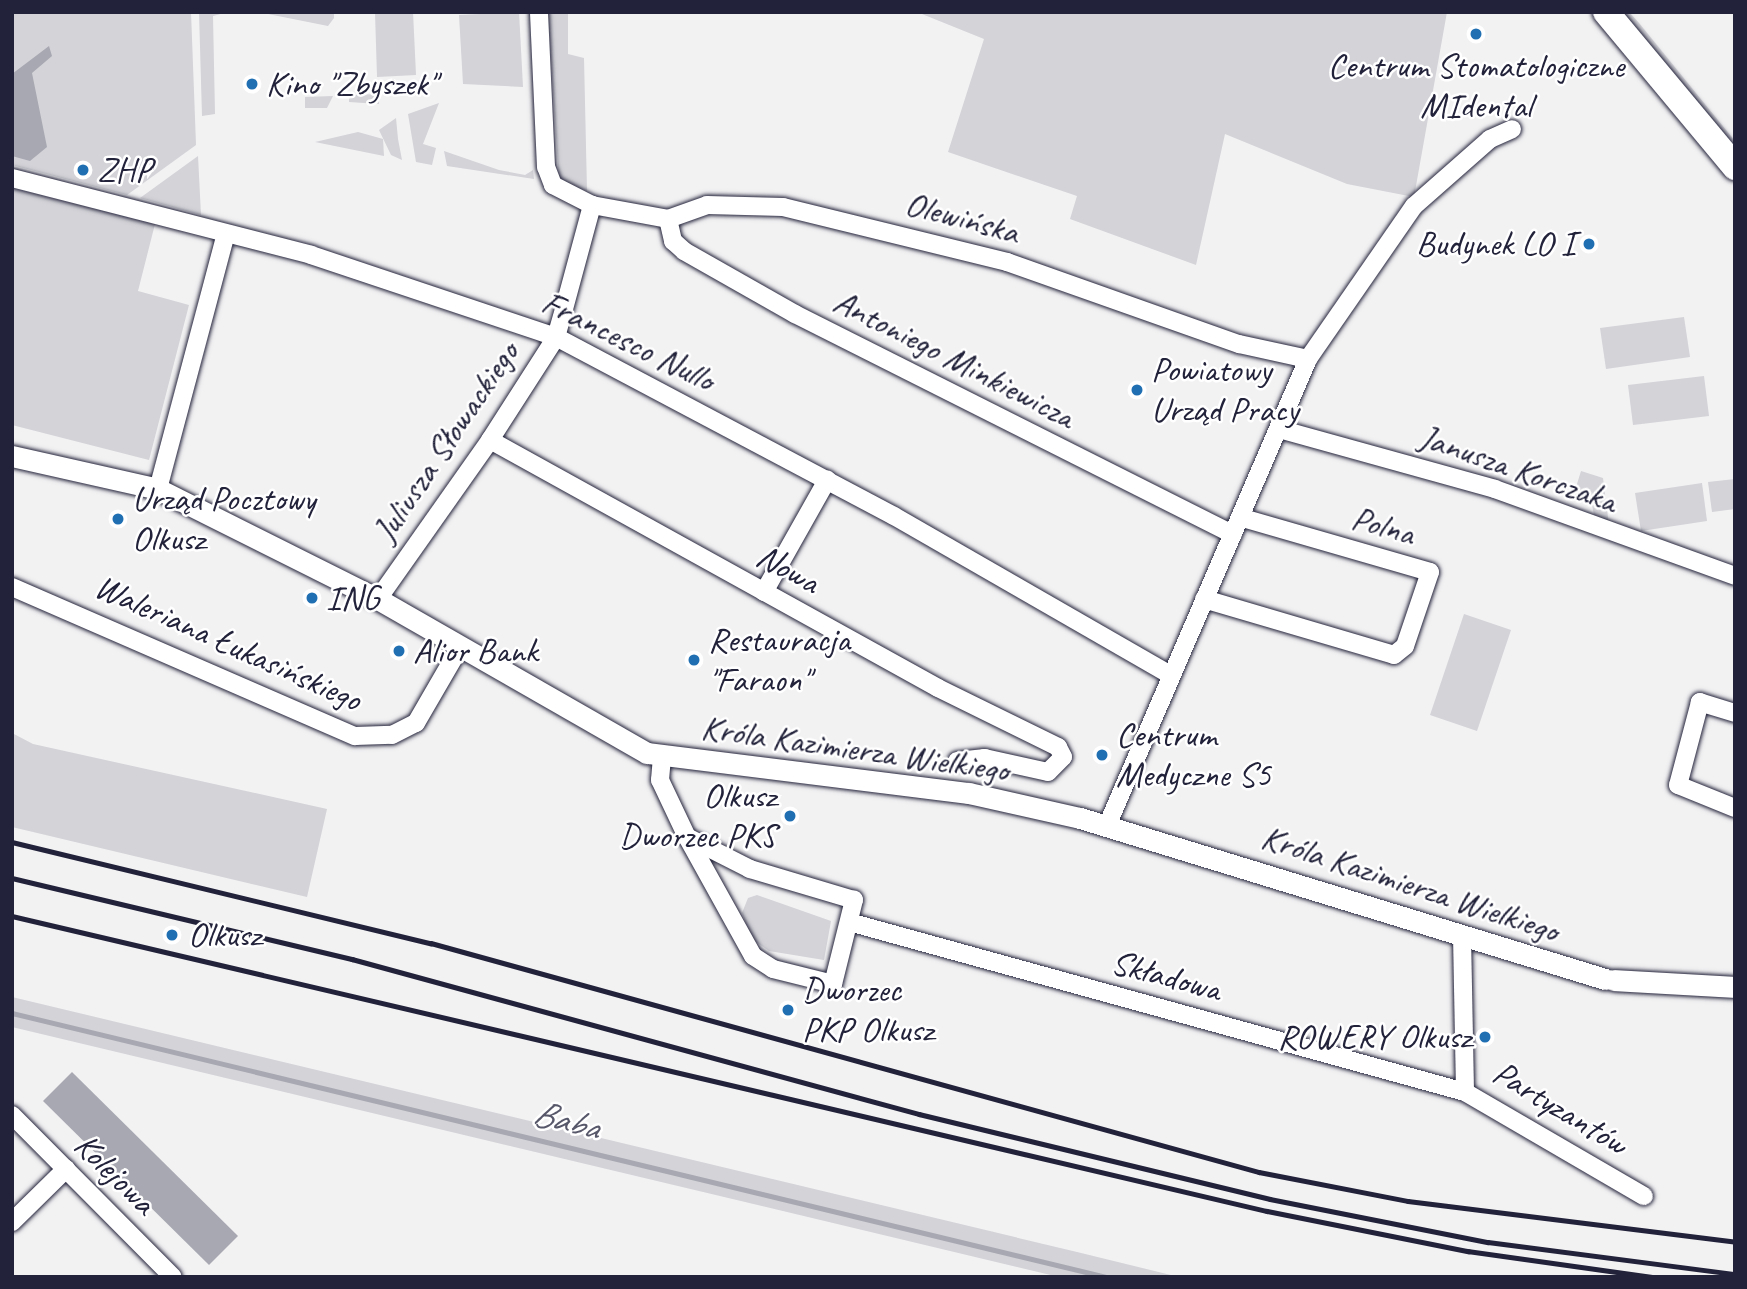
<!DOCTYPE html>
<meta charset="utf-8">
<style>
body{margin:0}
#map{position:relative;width:1747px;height:1289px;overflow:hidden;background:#f2f2f3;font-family:Caveat,sans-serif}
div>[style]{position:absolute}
.green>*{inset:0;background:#d3d3d8}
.water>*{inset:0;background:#a8a8b2}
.stream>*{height:4.5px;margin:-2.25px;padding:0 2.25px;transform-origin:2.25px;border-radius:2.25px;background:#a8a8b2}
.roads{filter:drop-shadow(0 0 2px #22223b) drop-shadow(0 0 2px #22223b)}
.minor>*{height:18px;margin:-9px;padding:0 9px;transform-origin:9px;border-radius:9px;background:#fff}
.tertiary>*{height:21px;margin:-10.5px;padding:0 10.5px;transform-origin:10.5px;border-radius:10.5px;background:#fff}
.primary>*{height:26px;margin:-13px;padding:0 13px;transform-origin:13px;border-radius:13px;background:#fff}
.rail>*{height:4.5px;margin:-2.25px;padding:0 2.25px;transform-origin:2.25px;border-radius:2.25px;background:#22223b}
.dots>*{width:19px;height:19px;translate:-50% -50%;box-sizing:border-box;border:4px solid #fff;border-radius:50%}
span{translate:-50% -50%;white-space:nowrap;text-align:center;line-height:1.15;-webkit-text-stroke:5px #fff;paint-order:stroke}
.poi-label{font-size:35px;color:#22223b}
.left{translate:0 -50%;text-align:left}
.right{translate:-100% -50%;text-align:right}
.street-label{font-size:35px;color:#22223b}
.water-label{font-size:37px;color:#58586b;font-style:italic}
.frame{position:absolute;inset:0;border:14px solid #22223b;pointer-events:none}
</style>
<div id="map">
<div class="green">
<div style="clip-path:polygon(12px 12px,191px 12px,196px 145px,127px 195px,12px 165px)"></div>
<div style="clip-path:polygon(199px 12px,228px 12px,213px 16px,215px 114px,202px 116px)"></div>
<div style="clip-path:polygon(258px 12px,334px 12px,334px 18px,328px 26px)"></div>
<div style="clip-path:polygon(375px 12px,413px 12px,416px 75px,377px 77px)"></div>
<div style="clip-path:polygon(519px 12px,523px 87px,463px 84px,459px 15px)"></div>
<div style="clip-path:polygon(548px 12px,568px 12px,568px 54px,584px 58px,587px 191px,559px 181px)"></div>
<div style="clip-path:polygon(917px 12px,1447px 12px,1414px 197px,1347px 184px,1225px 134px,1196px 265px,1070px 219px,1077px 196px,948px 152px,984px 39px)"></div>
<div style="clip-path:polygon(1618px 12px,1629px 12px,1639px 23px,1735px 141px,1735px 152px)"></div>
<div style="clip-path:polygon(379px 94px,379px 104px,349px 102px,349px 95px)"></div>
<div style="clip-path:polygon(333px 96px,327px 108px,305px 108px,305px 97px)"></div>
<div style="clip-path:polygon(439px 103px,423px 144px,436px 148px,432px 165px,416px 162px,408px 114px)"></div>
<div style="clip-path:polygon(396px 118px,398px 139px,402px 160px,391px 155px,379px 130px)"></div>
<div style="clip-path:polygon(358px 132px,383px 139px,384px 156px,315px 142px)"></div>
<div style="clip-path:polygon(444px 151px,499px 170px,525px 175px,533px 170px,534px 179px,447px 166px)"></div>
<div style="clip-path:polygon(198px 156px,201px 215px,140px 198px)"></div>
<div style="clip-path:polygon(12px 188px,155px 224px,138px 291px,189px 305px,149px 460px,12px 425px)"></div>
<div style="clip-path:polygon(1684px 317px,1690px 357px,1606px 369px,1600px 328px)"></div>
<div style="clip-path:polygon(1704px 376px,1709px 416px,1633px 425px,1628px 385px)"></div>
<div style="clip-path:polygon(1581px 471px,1603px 478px,1609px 525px,1595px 520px,1592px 505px,1573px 497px)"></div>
<div style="clip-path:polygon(1735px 479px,1735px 509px,1712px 512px,1708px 482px)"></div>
<div style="clip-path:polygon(1702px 483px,1707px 521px,1641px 531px,1635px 493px)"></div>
<div style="clip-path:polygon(1464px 614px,1511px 630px,1477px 731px,1430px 715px)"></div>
<div style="clip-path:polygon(12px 733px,33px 744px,327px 809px,307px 897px,12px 827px)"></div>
<div style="clip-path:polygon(757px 895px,831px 921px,824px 960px,769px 951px,752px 939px,742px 913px,748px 898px)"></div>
<div style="clip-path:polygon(12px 997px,1077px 1252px,1179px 1277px,1059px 1277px,12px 1027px)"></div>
</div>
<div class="water">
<div style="clip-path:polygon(49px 46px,52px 56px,32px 73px,47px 147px,30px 161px,12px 156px,12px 74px)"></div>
<div style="clip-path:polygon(72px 1072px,238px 1236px,209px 1265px,43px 1101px)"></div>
</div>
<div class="stream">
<div style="left:12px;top:1013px;width:1126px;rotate:13.56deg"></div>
</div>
<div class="roads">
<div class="minor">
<div style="left:12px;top:178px;width:309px;rotate:14.4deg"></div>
<div style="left:311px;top:255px;width:258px;rotate:18.5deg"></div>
<div style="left:556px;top:337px;width:382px;rotate:27.9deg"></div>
<div style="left:894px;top:516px;width:319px;rotate:29.9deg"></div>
<div style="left:592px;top:205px;width:77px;rotate:10.4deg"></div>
<div style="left:668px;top:219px;width:41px;rotate:-19.7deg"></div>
<div style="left:707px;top:205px;width:76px;rotate:1.5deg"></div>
<div style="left:783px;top:207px;width:231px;rotate:13.8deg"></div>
<div style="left:1007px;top:262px;width:246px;rotate:19.5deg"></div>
<div style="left:1239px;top:344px;width:71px;rotate:12.3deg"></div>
<div style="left:668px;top:219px;width:23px;rotate:77deg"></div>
<div style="left:673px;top:241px;width:15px;rotate:42deg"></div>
<div style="left:684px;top:251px;width:128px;rotate:29.6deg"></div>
<div style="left:795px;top:314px;width:490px;rotate:26.7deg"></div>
<div style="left:1279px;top:429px;width:224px;rotate:15.5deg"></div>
<div style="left:1495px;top:489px;width:255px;rotate:19.9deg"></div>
<div style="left:490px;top:440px;width:512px;rotate:28.97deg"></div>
<div style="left:938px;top:688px;width:134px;rotate:26.2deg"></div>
<div style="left:1058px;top:747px;width:11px;rotate:63deg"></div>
<div style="left:1063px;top:757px;width:21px;rotate:135deg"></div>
<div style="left:1048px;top:772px;width:65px;rotate:-167.5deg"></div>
<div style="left:985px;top:758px;width:28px;rotate:174deg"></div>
<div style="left:158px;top:489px;width:264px;rotate:-75.1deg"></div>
<div style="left:12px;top:587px;width:374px;rotate:23.5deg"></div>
<div style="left:355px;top:736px;width:37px;rotate:-2deg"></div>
<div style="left:392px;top:735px;width:27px;rotate:-27deg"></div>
<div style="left:416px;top:723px;width:88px;rotate:-59.9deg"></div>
<div style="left:764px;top:592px;width:129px;rotate:-60.6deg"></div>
<div style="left:378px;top:599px;width:194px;rotate:-54.8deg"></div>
<div style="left:490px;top:440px;width:122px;rotate:-57.3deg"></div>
<div style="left:556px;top:337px;width:29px;rotate:-74deg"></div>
<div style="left:564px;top:309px;width:108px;rotate:-74.9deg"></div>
<div style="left:592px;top:205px;width:44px;rotate:-152.9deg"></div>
<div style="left:553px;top:185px;width:19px;rotate:-111deg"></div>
<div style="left:546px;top:167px;width:155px;rotate:-92.6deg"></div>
<div style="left:1204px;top:599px;width:198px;rotate:16.4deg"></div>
<div style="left:1394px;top:655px;width:14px;rotate:-39deg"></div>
<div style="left:1405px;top:646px;width:78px;rotate:-71.3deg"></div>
<div style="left:1430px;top:572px;width:198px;rotate:-163.9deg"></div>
<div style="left:1735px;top:713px;width:37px;rotate:-163deg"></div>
<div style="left:1700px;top:702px;width:86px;rotate:104.8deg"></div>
<div style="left:1678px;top:785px;width:61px;rotate:22deg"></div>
<div style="left:662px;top:757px;width:23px;rotate:95deg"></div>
<div style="left:660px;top:780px;width:63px;rotate:64.7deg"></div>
<div style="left:687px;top:837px;width:136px;rotate:61deg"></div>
<div style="left:753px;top:956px;width:24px;rotate:33deg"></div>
<div style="left:773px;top:969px;width:62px;rotate:14deg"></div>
<div style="left:833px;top:984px;width:87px;rotate:-76deg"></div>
<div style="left:854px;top:900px;width:109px;rotate:-163.4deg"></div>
<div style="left:750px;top:869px;width:71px;rotate:-153.1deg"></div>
<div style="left:1107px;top:826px;width:508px;rotate:-66.71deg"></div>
<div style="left:1308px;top:359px;width:186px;rotate:-55.3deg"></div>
<div style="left:1414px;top:206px;width:101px;rotate:-41.4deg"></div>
<div style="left:1490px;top:139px;width:24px;rotate:-24deg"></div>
<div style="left:849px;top:922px;width:639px;rotate:15.43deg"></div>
<div style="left:1465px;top:1092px;width:207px;rotate:30.2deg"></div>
<div style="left:1462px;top:935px;width:157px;rotate:88.9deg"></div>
<div style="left:12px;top:1115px;width:228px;rotate:45.2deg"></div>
<div style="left:12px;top:1222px;width:76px;rotate:-44.5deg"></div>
</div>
<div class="tertiary">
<div style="left:12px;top:456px;width:150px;rotate:12.7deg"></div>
<div style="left:158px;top:489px;width:246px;rotate:26.6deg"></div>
<div style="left:378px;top:599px;width:310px;rotate:29.8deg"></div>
<div style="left:647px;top:753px;width:324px;rotate:7.1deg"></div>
<div style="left:969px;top:793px;width:114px;rotate:12.7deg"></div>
<div style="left:1080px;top:818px;width:549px;rotate:17.05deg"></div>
<div style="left:1614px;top:980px;width:121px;rotate:3.3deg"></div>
</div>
<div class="primary">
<div style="left:1606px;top:12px;width:202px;rotate:50.2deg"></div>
</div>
</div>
<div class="rail">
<div style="left:12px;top:842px;width:431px;rotate:13.6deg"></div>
<div style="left:431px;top:943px;width:859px;rotate:15.46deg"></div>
<div style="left:1259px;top:1172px;width:152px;rotate:11deg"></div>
<div style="left:1408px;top:1201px;width:330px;rotate:7.1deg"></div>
<div style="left:12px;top:878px;width:350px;rotate:13.4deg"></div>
<div style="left:352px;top:959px;width:588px;rotate:15.29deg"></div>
<div style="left:919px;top:1114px;width:361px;rotate:13.6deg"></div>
<div style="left:1270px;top:1199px;width:222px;rotate:11.2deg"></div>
<div style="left:1488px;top:1242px;width:249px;rotate:7.4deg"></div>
<div style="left:12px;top:916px;width:1289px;rotate:13.23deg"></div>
<div style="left:1267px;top:1211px;width:205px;rotate:11.3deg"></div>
<div style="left:1468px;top:1251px;width:187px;rotate:8deg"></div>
</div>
<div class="dots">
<div style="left:1476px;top:34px;background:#1f6fb2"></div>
<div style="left:252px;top:84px;background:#1f6fb2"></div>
<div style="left:83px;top:170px;background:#1f6fb2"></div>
<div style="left:1589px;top:244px;background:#1f6fb2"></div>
<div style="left:1137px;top:390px;background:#1f6fb2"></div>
<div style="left:118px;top:519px;background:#1f6fb2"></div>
<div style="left:312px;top:598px;background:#1f6fb2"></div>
<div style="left:399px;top:651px;background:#1f6fb2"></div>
<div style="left:694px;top:660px;background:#1f6fb2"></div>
<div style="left:1102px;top:755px;background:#1f6fb2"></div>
<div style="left:790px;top:816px;background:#1f6fb2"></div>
<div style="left:172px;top:935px;background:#1f6fb2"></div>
<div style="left:788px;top:1010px;background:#1f6fb2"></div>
<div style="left:1485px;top:1037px;background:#1f6fb2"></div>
</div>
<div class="poi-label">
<span style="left:1476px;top:86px">Centrum Stomatologiczne<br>MIdental</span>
<span class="left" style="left:266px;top:84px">Kino "Zbyszek"</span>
<span class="left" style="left:97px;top:170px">ZHP</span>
<span class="right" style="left:1575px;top:244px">Budynek LO I</span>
<span class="left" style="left:1151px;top:390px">Powiatowy<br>Urząd Pracy</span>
<span class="left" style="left:132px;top:519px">Urząd Pocztowy<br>Olkusz</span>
<span class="left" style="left:326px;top:598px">ING</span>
<span class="left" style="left:708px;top:660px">Restauracja<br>"Faraon"</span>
<span class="left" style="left:413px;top:651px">Alior Bank</span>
<span class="left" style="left:1116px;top:755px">Centrum<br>Medyczne S5</span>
<span class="right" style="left:776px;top:816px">Olkusz<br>Dworzec PKS</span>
<span class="left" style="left:188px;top:935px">Olkusz</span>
<span class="left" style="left:802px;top:1010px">Dworzec<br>PKP Olkusz</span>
<span class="right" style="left:1471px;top:1037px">ROWERY Olkusz</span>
</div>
<div class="street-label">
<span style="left:962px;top:218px;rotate:15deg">Olewińska</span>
<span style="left:628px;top:341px;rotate:26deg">Francesco Nullo</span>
<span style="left:954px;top:359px;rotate:27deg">Antoniego Minkiewicza</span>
<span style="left:446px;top:442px;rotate:-56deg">Juliusza Słowackiego</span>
<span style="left:1518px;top:469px;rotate:19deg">Janusza Korczaka</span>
<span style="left:1383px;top:526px;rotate:16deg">Polna</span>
<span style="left:788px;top:569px;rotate:29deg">Nowa</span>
<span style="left:228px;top:643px;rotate:24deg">Waleriana Łukasińskiego</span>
<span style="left:855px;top:749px;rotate:8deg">Króla Kazimierza Wielkiego</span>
<span style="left:1410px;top:884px;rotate:18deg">Króla Kazimierza Wielkiego</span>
<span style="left:1166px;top:976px;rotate:15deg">Składowa</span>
<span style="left:1560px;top:1108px;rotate:31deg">Partyzantów</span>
<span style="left:115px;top:1174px;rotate:45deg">Kolejowa</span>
</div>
<div class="water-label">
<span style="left:566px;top:1120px;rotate:14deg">Baba</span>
</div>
<div class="frame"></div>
</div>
